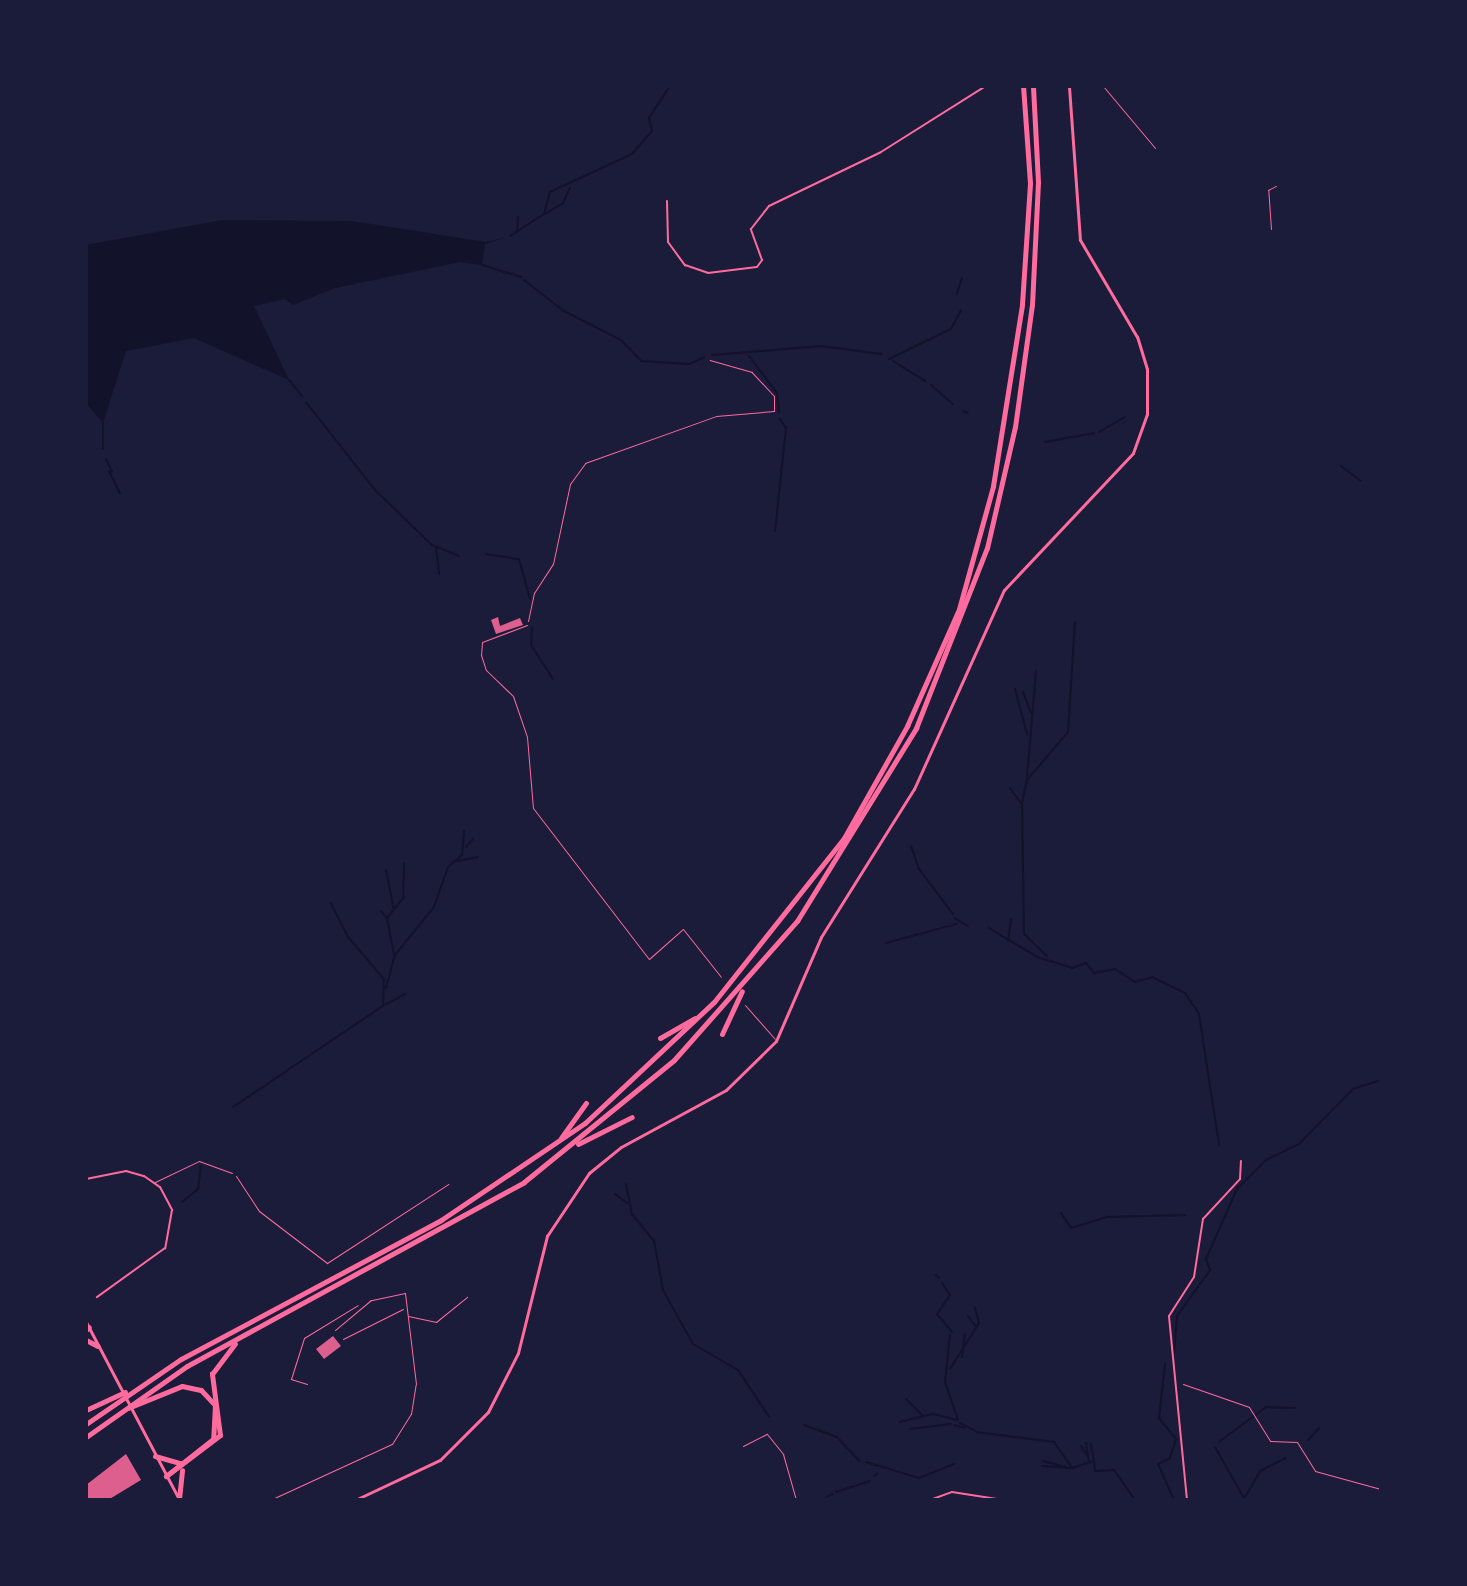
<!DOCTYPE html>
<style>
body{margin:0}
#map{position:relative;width:1467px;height:1586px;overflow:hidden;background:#1b1b3a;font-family:"Varela Round",sans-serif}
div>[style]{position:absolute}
.water>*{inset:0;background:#12122b}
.stream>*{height:2px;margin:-1px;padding:0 1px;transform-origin:1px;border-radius:1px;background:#12122b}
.building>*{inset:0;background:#dd5f8e}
.path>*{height:1px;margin:-0.5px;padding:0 0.5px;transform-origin:0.5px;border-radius:0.5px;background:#ff6b9d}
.service>*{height:1px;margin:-0.5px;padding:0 0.5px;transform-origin:0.5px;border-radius:0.5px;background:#ff6b9d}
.minor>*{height:2px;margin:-1px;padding:0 1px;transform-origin:1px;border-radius:1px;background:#ff6b9d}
.secondary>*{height:3px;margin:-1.5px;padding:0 1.5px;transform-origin:1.5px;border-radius:1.5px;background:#ff6b9d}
.motorway>*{height:5px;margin:-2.5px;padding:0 2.5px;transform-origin:2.5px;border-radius:2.5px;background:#ff6b9d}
span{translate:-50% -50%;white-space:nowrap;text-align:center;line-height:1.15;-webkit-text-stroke:8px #1b1b3a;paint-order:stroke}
.frame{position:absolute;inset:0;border:88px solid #1b1b3a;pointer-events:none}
</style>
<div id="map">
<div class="water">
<div style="clip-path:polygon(222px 220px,352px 221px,486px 242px,504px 238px,485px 244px,482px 265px,460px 262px,335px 288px,293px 305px,285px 299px,254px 306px,289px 380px,194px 338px,126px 351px,103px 423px,86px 403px,86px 245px)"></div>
</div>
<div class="stream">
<div style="left:545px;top:214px;width:21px;rotate:-31deg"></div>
<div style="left:563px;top:203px;width:17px;rotate:-66deg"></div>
<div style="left:517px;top:232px;width:15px;rotate:-86deg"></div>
<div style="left:510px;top:236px;width:40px;rotate:-32.9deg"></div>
<div style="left:544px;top:214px;width:23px;rotate:-75deg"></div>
<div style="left:550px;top:192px;width:90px;rotate:-24.9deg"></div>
<div style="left:632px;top:154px;width:30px;rotate:-49deg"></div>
<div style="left:652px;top:131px;width:13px;rotate:-103deg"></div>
<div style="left:649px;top:118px;width:38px;rotate:-57deg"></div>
<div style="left:482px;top:265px;width:41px;rotate:17.1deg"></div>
<div style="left:524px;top:280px;width:51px;rotate:37.8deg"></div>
<div style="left:564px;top:311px;width:64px;rotate:27deg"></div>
<div style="left:621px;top:340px;width:29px;rotate:46deg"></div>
<div style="left:641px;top:361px;width:48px;rotate:3.6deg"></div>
<div style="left:689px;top:364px;width:17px;rotate:-24deg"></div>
<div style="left:957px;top:294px;width:17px;rotate:-73deg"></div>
<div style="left:712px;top:355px;width:109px;rotate:-4.7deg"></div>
<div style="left:821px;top:346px;width:61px;rotate:7.6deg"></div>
<div style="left:749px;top:356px;width:46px;rotate:52.9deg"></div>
<div style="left:777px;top:393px;width:19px;rotate:84deg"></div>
<div style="left:889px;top:359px;width:69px;rotate:-25.8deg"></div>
<div style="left:951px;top:329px;width:21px;rotate:-62deg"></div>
<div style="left:893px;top:361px;width:38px;rotate:32deg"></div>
<div style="left:289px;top:380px;width:21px;rotate:51deg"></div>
<div style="left:931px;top:385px;width:29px;rotate:41deg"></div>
<div style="left:306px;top:402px;width:112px;rotate:51.9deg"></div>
<div style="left:375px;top:490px;width:79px;rotate:44deg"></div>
<div style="left:432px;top:545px;width:29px;rotate:22deg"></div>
<div style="left:963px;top:411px;width:5px;rotate:22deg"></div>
<div style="left:103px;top:423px;width:26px;rotate:90deg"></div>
<div style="left:1099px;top:432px;width:30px;rotate:-30deg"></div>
<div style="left:1045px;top:442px;width:50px;rotate:-10.4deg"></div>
<div style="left:106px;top:459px;width:14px;rotate:65deg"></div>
<div style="left:1341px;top:466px;width:25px;rotate:37deg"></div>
<div style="left:109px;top:471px;width:25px;rotate:64deg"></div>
<div style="left:775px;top:531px;width:104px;rotate:-83.9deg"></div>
<div style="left:786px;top:428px;width:11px;rotate:-124deg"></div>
<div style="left:436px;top:548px;width:26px;rotate:83deg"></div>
<div style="left:486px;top:554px;width:33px;rotate:9deg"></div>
<div style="left:519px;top:559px;width:41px;rotate:74.6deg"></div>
<div style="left:532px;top:627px;width:18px;rotate:93deg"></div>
<div style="left:531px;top:645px;width:40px;rotate:57.1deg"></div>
<div style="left:1015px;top:689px;width:47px;rotate:75.1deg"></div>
<div style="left:1023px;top:692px;width:22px;rotate:69deg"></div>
<div style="left:1027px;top:778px;width:108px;rotate:-85.2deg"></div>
<div style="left:1010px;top:788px;width:19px;rotate:54deg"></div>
<div style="left:911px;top:846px;width:24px;rotate:71deg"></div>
<div style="left:919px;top:869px;width:56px;rotate:52.9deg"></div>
<div style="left:466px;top:847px;width:11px;rotate:-49deg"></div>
<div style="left:456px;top:861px;width:22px;rotate:-10deg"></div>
<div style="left:386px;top:870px;width:38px;rotate:79deg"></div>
<div style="left:381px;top:911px;width:9px;rotate:49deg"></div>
<div style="left:954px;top:918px;width:16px;rotate:30deg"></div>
<div style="left:989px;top:928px;width:56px;rotate:31.1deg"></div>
<div style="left:1037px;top:957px;width:37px;rotate:17deg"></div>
<div style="left:1072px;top:968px;width:15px;rotate:-20deg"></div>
<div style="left:1086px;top:963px;width:13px;rotate:51deg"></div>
<div style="left:1094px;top:973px;width:21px;rotate:-11deg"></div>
<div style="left:1115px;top:969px;width:24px;rotate:33deg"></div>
<div style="left:1135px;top:982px;width:18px;rotate:-16deg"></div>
<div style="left:1152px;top:977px;width:37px;rotate:26deg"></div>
<div style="left:1185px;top:993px;width:25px;rotate:56deg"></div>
<div style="left:1199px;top:1014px;width:133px;rotate:81.3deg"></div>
<div style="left:1008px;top:941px;width:22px;rotate:-82deg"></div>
<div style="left:886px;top:943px;width:73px;rotate:-15.2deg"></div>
<div style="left:394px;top:954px;width:37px;rotate:-101deg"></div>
<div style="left:387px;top:918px;width:26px;rotate:-51deg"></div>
<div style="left:403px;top:898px;width:35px;rotate:-88deg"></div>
<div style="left:1047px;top:956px;width:32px;rotate:-136deg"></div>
<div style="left:1024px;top:934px;width:131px;rotate:-90.9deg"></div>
<div style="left:1022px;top:803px;width:24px;rotate:-78deg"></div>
<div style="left:1027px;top:780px;width:63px;rotate:-49.5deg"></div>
<div style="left:1068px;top:732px;width:110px;rotate:-86.4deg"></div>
<div style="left:386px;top:988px;width:34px;rotate:-75deg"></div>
<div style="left:395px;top:955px;width:62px;rotate:-50.9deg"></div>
<div style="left:434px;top:907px;width:42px;rotate:-70.7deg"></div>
<div style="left:448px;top:867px;width:18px;rotate:-41deg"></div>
<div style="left:462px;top:855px;width:24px;rotate:-85deg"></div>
<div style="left:385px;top:1005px;width:23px;rotate:-29deg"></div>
<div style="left:233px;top:1107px;width:181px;rotate:-34deg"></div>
<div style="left:383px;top:1006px;width:27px;rotate:-88deg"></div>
<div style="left:384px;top:979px;width:55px;rotate:-130.6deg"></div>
<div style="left:348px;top:937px;width:38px;rotate:-117deg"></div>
<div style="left:626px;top:1184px;width:31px;rotate:79deg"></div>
<div style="left:632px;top:1214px;width:35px;rotate:51deg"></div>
<div style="left:654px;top:1241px;width:50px;rotate:79.6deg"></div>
<div style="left:663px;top:1290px;width:62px;rotate:60.9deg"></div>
<div style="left:693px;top:1344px;width:52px;rotate:30deg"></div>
<div style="left:738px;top:1370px;width:56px;rotate:56.6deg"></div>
<div style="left:615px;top:1194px;width:15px;rotate:37deg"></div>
<div style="left:182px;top:1202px;width:21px;rotate:-39deg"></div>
<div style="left:198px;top:1189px;width:23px;rotate:-83deg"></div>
<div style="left:1061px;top:1213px;width:18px;rotate:56deg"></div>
<div style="left:1071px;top:1228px;width:39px;rotate:-17deg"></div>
<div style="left:1108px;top:1217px;width:77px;rotate:-1.5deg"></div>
<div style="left:936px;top:1275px;width:4px;rotate:45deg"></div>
<div style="left:942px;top:1283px;width:14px;rotate:56deg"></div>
<div style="left:950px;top:1295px;width:23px;rotate:124deg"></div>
<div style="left:937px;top:1314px;width:23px;rotate:50deg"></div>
<div style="left:968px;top:1316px;width:14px;rotate:54deg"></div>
<div style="left:950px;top:1335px;width:47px;rotate:96.1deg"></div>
<div style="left:945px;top:1382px;width:40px;rotate:71.1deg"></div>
<div style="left:1174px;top:1352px;width:36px;rotate:-85deg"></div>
<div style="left:1177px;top:1316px;width:57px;rotate:-54.3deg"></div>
<div style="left:1210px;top:1270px;width:12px;rotate:-110deg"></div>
<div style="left:1206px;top:1259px;width:77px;rotate:-66.1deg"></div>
<div style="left:1237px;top:1189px;width:41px;rotate:-45deg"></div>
<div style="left:1266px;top:1160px;width:37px;rotate:-26deg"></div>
<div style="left:1299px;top:1144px;width:77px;rotate:-45.5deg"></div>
<div style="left:1353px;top:1089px;width:29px;rotate:-18deg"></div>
<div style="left:962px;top:1357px;width:23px;rotate:-83deg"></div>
<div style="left:1165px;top:1364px;width:54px;rotate:96.3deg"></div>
<div style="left:1159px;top:1418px;width:27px;rotate:51deg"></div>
<div style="left:1176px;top:1439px;width:20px;rotate:108deg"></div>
<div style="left:1170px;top:1458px;width:13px;rotate:153deg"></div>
<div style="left:1158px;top:1464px;width:39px;rotate:66deg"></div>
<div style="left:950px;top:1369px;width:54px;rotate:-57.8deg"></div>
<div style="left:979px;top:1323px;width:16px;rotate:-105deg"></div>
<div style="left:906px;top:1399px;width:23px;rotate:45deg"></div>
<div style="left:900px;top:1422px;width:34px;rotate:-14deg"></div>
<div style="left:933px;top:1414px;width:25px;rotate:14deg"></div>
<div style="left:960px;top:1423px;width:18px;rotate:27deg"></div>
<div style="left:804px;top:1425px;width:35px;rotate:20deg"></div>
<div style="left:837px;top:1437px;width:33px;rotate:47deg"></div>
<div style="left:954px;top:1425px;width:11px;rotate:15deg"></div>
<div style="left:910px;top:1429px;width:41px;rotate:-7deg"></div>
<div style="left:976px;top:1432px;width:79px;rotate:7.3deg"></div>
<div style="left:1054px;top:1442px;width:32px;rotate:55deg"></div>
<div style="left:1072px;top:1468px;width:23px;rotate:-18deg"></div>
<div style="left:1094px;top:1461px;width:10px;rotate:84deg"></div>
<div style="left:1095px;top:1471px;width:19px;rotate:-3deg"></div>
<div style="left:1114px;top:1470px;width:37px;rotate:55deg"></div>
<div style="left:1308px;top:1440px;width:16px;rotate:-47deg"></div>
<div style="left:1219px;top:1442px;width:59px;rotate:-36.7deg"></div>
<div style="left:1266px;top:1407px;width:30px;rotate:2deg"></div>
<div style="left:1086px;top:1443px;width:18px;rotate:81deg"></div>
<div style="left:1091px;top:1444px;width:17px;rotate:80deg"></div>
<div style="left:1081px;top:1446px;width:11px;rotate:56deg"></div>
<div style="left:1215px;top:1447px;width:61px;rotate:60.5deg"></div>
<div style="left:1043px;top:1461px;width:28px;rotate:15deg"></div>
<div style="left:866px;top:1462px;width:55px;rotate:16.8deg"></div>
<div style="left:919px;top:1478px;width:38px;rotate:-22deg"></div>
<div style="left:1042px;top:1466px;width:30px;rotate:4deg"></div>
<div style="left:874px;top:1476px;width:4px;rotate:-34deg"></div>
<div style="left:836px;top:1492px;width:35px;rotate:-18deg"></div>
<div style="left:1244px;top:1499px;width:32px;rotate:-60deg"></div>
<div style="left:1260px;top:1471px;width:29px;rotate:-27deg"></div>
<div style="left:822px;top:1500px;width:12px;rotate:-31deg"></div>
</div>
<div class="building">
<div style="clip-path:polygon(498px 617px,500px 626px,520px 618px,523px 625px,496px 634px,491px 620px)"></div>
<div style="clip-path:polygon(333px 1336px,341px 1346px,324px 1359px,316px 1349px)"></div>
<div style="clip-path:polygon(126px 1454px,141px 1480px,108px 1500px,86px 1500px,86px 1485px)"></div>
</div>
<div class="path">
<div style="left:1271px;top:229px;width:39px;rotate:-94deg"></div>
<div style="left:1268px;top:190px;width:9px;rotate:-27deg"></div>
<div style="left:528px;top:621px;width:29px;rotate:-78deg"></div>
<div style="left:534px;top:593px;width:35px;rotate:-57deg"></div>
<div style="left:553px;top:564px;width:82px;rotate:-78deg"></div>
<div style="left:570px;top:484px;width:26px;rotate:-54deg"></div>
<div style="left:585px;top:463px;width:139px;rotate:-19.7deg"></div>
<div style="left:716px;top:416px;width:58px;rotate:-4.9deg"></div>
<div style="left:774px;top:411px;width:15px;rotate:-90deg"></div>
<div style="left:774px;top:396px;width:33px;rotate:-133deg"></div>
<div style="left:752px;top:372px;width:44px;rotate:-164.1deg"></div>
<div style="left:236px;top:1176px;width:42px;rotate:56.7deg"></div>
<div style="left:259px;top:1211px;width:86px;rotate:37.4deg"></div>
<div style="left:327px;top:1263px;width:145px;rotate:-33.1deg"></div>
<div style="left:343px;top:1339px;width:67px;rotate:-26.6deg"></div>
<div style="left:307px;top:1384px;width:17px;rotate:-163deg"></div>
<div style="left:291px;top:1379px;width:43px;rotate:-72.4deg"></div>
<div style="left:304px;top:1338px;width:63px;rotate:-31.4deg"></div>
<div style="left:1183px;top:1384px;width:70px;rotate:19.2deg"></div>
<div style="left:1249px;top:1407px;width:40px;rotate:58deg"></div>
<div style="left:1270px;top:1441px;width:27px;rotate:2deg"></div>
<div style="left:1297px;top:1442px;width:34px;rotate:58deg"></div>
<div style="left:1315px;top:1471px;width:68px;rotate:15.3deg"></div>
</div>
<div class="service">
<div style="left:1103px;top:86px;width:81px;rotate:50deg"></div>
<div style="left:527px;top:625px;width:48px;rotate:159.3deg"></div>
<div style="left:482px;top:642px;width:13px;rotate:94deg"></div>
<div style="left:481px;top:655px;width:16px;rotate:72deg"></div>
<div style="left:486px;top:670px;width:37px;rotate:44deg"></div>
<div style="left:513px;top:696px;width:43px;rotate:71.1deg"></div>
<div style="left:527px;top:737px;width:71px;rotate:85.2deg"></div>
<div style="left:533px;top:808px;width:190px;rotate:52.5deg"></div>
<div style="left:649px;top:959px;width:45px;rotate:-41.4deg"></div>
<div style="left:683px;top:929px;width:61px;rotate:51.6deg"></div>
<div style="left:745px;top:1005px;width:45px;rotate:48.6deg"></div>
<div style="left:155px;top:1182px;width:49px;rotate:-25.5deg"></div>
<div style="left:199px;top:1161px;width:35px;rotate:20deg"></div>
<div style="left:408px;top:1316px;width:29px;rotate:12deg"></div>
<div style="left:436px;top:1322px;width:40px;rotate:-39deg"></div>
<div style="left:743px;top:1446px;width:27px;rotate:-27deg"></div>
<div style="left:767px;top:1434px;width:26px;rotate:51deg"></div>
<div style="left:783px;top:1454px;width:48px;rotate:74.2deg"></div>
<div style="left:270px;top:1500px;width:134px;rotate:-24.7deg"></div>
<div style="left:392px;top:1444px;width:36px;rotate:-58deg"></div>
<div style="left:411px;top:1414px;width:30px;rotate:-81deg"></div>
<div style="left:416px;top:1384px;width:92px;rotate:-96.9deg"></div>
<div style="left:405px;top:1293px;width:35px;rotate:168deg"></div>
<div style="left:371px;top:1300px;width:47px;rotate:140.2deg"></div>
</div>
<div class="minor">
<div style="left:667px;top:201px;width:41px;rotate:88.6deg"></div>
<div style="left:668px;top:242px;width:29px;rotate:54deg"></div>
<div style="left:685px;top:265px;width:24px;rotate:19deg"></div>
<div style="left:708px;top:273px;width:49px;rotate:-7deg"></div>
<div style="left:757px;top:267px;width:9px;rotate:-54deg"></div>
<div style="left:762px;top:260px;width:33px;rotate:-110deg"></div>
<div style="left:751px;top:229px;width:29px;rotate:-52deg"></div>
<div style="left:769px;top:206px;width:124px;rotate:-25.7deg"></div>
<div style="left:881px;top:152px;width:124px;rotate:-32.2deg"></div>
<div style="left:86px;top:1179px;width:41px;rotate:-11.3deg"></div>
<div style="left:126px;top:1171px;width:19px;rotate:16deg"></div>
<div style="left:144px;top:1176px;width:19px;rotate:35deg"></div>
<div style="left:160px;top:1187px;width:26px;rotate:62deg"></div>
<div style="left:172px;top:1210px;width:39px;rotate:100deg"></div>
<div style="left:165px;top:1248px;width:84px;rotate:144.2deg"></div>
<div style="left:930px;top:1500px;width:23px;rotate:-20deg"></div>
<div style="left:952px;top:1492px;width:52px;rotate:8.9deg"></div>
<div style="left:1187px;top:1500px;width:185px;rotate:-95.6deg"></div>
<div style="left:1169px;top:1316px;width:46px;rotate:-57.3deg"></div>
<div style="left:1194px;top:1277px;width:59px;rotate:-81.2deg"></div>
<div style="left:1203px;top:1219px;width:54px;rotate:-47.2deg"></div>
<div style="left:1240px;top:1179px;width:18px;rotate:-87deg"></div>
</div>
<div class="secondary">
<div style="left:86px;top:1322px;width:200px;rotate:62.3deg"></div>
<div style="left:355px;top:1500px;width:94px;rotate:-25.2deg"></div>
<div style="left:440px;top:1460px;width:68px;rotate:-45deg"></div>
<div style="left:488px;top:1412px;width:66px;rotate:-63deg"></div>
<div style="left:518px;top:1353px;width:121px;rotate:-76.1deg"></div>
<div style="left:547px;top:1236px;width:76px;rotate:-56.3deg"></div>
<div style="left:589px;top:1173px;width:41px;rotate:-39.1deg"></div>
<div style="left:621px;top:1147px;width:119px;rotate:-28.5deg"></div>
<div style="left:726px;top:1090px;width:70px;rotate:-44.4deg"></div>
<div style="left:776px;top:1041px;width:113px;rotate:-66.6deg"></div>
<div style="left:821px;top:937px;width:175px;rotate:-57.9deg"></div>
<div style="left:914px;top:789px;width:218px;rotate:-65.7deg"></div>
<div style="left:1004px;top:590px;width:188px;rotate:-46.7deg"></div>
<div style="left:1133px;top:453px;width:41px;rotate:-70.3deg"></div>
<div style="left:1147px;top:414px;width:45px;rotate:-90deg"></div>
<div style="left:1147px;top:369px;width:34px;rotate:-107deg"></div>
<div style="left:1137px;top:337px;width:113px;rotate:-120.4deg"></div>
<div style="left:1080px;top:240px;width:154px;rotate:-94.1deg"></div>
</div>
<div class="motorway">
<div style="left:722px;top:1034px;width:47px;rotate:-65.1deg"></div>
<div style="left:660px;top:1038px;width:40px;rotate:-29.7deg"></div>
<div style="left:561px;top:1138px;width:43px;rotate:-54.5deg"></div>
<div style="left:578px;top:1144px;width:60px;rotate:-26.6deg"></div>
<div style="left:86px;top:1330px;width:4px;rotate:-45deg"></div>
<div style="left:86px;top:1340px;width:13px;rotate:27deg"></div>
<div style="left:128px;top:1408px;width:58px;rotate:-22.2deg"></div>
<div style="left:182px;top:1386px;width:19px;rotate:12deg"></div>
<div style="left:201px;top:1390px;width:21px;rotate:47deg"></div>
<div style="left:215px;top:1405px;width:34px;rotate:93deg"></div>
<div style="left:213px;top:1439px;width:60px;rotate:141.8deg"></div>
<div style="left:86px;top:1410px;width:43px;rotate:-24.8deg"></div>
<div style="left:86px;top:1424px;width:115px;rotate:-34.4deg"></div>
<div style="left:181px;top:1359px;width:295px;rotate:-28.1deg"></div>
<div style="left:441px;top:1220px;width:174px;rotate:-34deg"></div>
<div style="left:585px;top:1123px;width:177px;rotate:-43.2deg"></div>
<div style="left:714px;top:1002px;width:209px;rotate:-51.6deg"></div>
<div style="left:844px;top:838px;width:129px;rotate:-60.6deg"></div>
<div style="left:907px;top:726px;width:128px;rotate:-66deg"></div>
<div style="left:959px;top:609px;width:128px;rotate:-74.5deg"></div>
<div style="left:993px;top:486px;width:184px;rotate:-80.9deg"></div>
<div style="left:1022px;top:304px;width:121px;rotate:-86.2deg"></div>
<div style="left:1030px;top:183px;width:97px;rotate:-94.1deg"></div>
<div style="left:86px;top:1437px;width:123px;rotate:-35.1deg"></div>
<div style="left:187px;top:1366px;width:384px;rotate:-28.6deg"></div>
<div style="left:524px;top:1182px;width:193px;rotate:-39.1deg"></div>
<div style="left:674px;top:1060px;width:186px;rotate:-48.5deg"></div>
<div style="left:797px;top:921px;width:227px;rotate:-58.3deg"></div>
<div style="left:916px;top:728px;width:193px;rotate:-68.5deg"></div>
<div style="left:987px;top:548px;width:124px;rotate:-77deg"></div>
<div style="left:1015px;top:427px;width:123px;rotate:-82.1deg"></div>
<div style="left:1032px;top:305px;width:123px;rotate:-87.2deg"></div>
<div style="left:1038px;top:182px;width:96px;rotate:-93deg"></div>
<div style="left:155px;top:1456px;width:26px;rotate:16deg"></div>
<div style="left:166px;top:1476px;width:68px;rotate:-37.2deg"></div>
<div style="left:220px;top:1435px;width:62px;rotate:-97.5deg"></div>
<div style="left:212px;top:1374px;width:38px;rotate:-53deg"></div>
<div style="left:179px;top:1499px;width:29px;rotate:-84deg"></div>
</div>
<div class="frame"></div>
</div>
